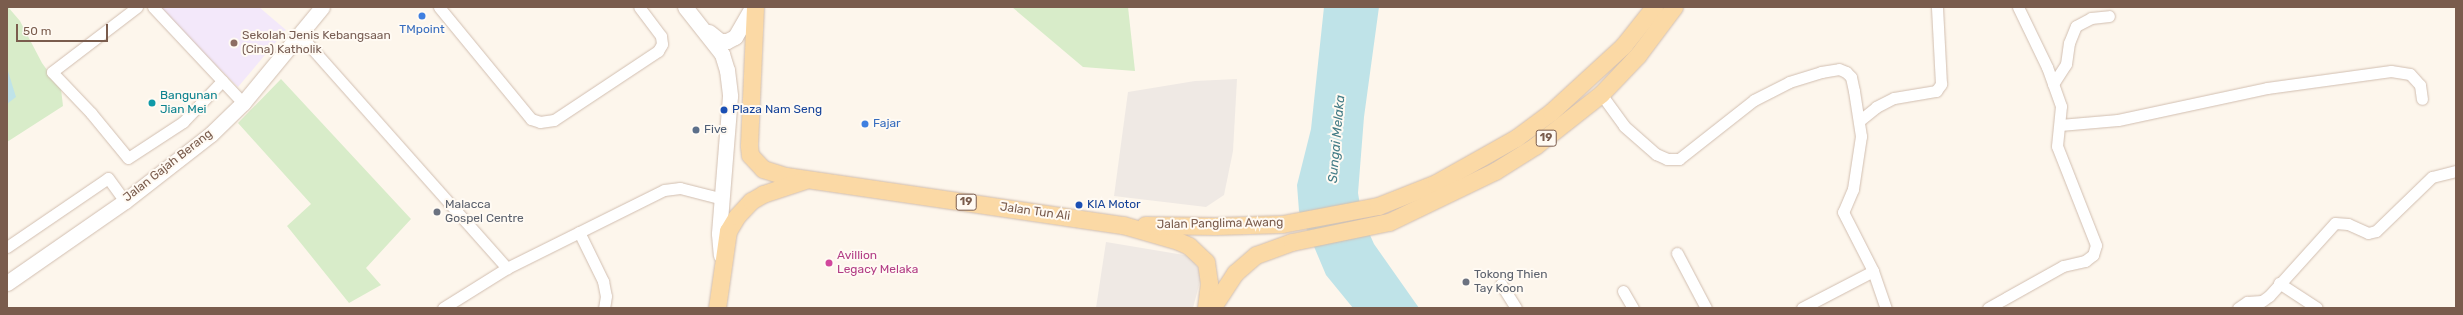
<!DOCTYPE html>
<style>
body{margin:0}
#map{position:relative;width:2463px;height:315px;overflow:hidden;background:#fdf6ec;font-family:Rubik,sans-serif}
div>[style]{position:absolute}
.industrial>*{inset:0;background:#efe9e4}
.education>*{inset:0;background:#f3e8fa}
.green>*{inset:0;background:#d8ecc9}
.water>*{inset:0;background:#bfe3e8}
.roads{filter:drop-shadow(0 0 1px #d1beb0) drop-shadow(0 0 1px #d1beb0)}
.street>*{height:11px;margin:-5.5px;padding:0 5.5px;transform-origin:5.5px;border-radius:5.5px;background:#fff}
.secondary>*{height:15px;margin:-7.5px;padding:0 7.5px;transform-origin:7.5px;border-radius:7.5px;background:#fff}
.primary>*{height:17px;margin:-8.5px;padding:0 8.5px;transform-origin:8.5px;border-radius:8.5px;background:#fbd9a5}
.dots>*{width:11px;height:11px;translate:-50% -50%;box-sizing:border-box;border:2px solid #fffaf3;border-radius:50%}
span{translate:-50% -50%;white-space:nowrap;text-align:center;line-height:1.15;-webkit-text-stroke:4px #fffaf3;paint-order:stroke}
.shield-label span{padding:1px 3px;background:#fffaf3;border:1px solid;border-radius:3px;-webkit-text-stroke-width:0}
.shield-label{font-size:11px;color:#7a5c4d;font-weight:700}
.shop-label{font-size:12px;color:#366cbe}
.left{translate:0 -50%;text-align:left}
.education-label{font-size:12px;color:#785e54}
.culture-label{font-size:12px;color:#0d838f}
.transit-label{font-size:12px;color:#164399}
.service-label{font-size:12px;color:#4e5e75}
.street-label{font-size:12px;color:#7a5c4d}
.worship-label{font-size:12px;color:#5b616d}
.hotel-label{font-size:12px;color:#b23c85}
.water-label{font-size:13px;color:#437c86;font-style:italic}
.frame{position:absolute;inset:0;border:8px solid #7a5c4d;pointer-events:none}
.scale{position:absolute;left:16px;top:24px;width:92px;height:18px;box-sizing:border-box;border:2px solid #7a5c4d;border-top:0;padding-left:5px;font-size:12px;line-height:14px;white-space:nowrap;color:#7a5c4d;-webkit-text-stroke:3px #fffaf3;paint-order:stroke}
</style>
<div id="map">
<div class="industrial">
<div style="clip-path:polygon(1237px 79px,1233px 151px,1224px 195px,1206px 207px,1114px 196px,1128px 92px,1195px 81px)"></div>
<div style="clip-path:polygon(1106px 242px,1190px 256px,1202px 274px,1193px 308px,1096px 308px)"></div>
</div>
<div class="education">
<div style="clip-path:polygon(157px 7px,259px 7px,286px 30px,238px 87px)"></div>
</div>
<div class="green">
<div style="clip-path:polygon(8px 7px,20px 21px,42px 63px,61px 89px,63px 106px,7px 142px)"></div>
<div style="clip-path:polygon(1012px 7px,1128px 7px,1135px 71px,1083px 67px)"></div>
<div style="clip-path:polygon(281px 79px,411px 219px,366px 268px,381px 285px,349px 303px,287px 226px,311px 204px,238px 123px)"></div>
</div>
<div class="water">
<div style="clip-path:polygon(1324px 7px,1379px 7px,1364px 117px,1358px 193px,1362px 217px,1374px 244px,1419px 308px,1353px 308px,1326px 275px,1299px 211px,1297px 185px,1311px 129px)"></div>
<div style="clip-path:polygon(7px 68px,16px 97px,7px 104px)"></div>
</div>
<div class="roads">
<div class="street">
<div style="left:137px;top:7px;width:107px;rotate:142.6deg"></div>
<div style="left:52px;top:72px;width:57px;rotate:46.4deg"></div>
<div style="left:91px;top:113px;width:58px;rotate:50.6deg"></div>
<div style="left:128px;top:158px;width:66px;rotate:-33.2deg"></div>
<div style="left:183px;top:122px;width:57px;rotate:-46.4deg"></div>
<div style="left:153px;top:7px;width:132px;rotate:46.8deg"></div>
<div style="left:439px;top:7px;width:145px;rotate:50.6deg"></div>
<div style="left:531px;top:119px;width:9px;rotate:18deg"></div>
<div style="left:540px;top:122px;width:14px;rotate:-8deg"></div>
<div style="left:554px;top:120px;width:125px;rotate:-33.6deg"></div>
<div style="left:658px;top:51px;width:8px;rotate:-60deg"></div>
<div style="left:662px;top:44px;width:8px;rotate:-97deg"></div>
<div style="left:661px;top:36px;width:36px;rotate:-127deg"></div>
<div style="left:300px;top:35px;width:312px;rotate:48.4deg"></div>
<div style="left:2053px;top:84px;width:24px;rotate:-57deg"></div>
<div style="left:2066px;top:64px;width:21px;rotate:-82deg"></div>
<div style="left:2069px;top:43px;width:18px;rotate:-68deg"></div>
<div style="left:2076px;top:26px;width:17px;rotate:-28deg"></div>
<div style="left:2091px;top:18px;width:18px;rotate:-6deg"></div>
<div style="left:1601px;top:94px;width:39px;rotate:54deg"></div>
<div style="left:1624px;top:126px;width:43px;rotate:41.2deg"></div>
<div style="left:1656px;top:154px;width:12px;rotate:24deg"></div>
<div style="left:1667px;top:159px;width:12px"></div>
<div style="left:1679px;top:159px;width:95px;rotate:-38.2deg"></div>
<div style="left:1754px;top:100px;width:39px;rotate:-27deg"></div>
<div style="left:1789px;top:82px;width:34px;rotate:-17deg"></div>
<div style="left:1821px;top:72px;width:18px;rotate:-9deg"></div>
<div style="left:1839px;top:69px;width:8px;rotate:23deg"></div>
<div style="left:1846px;top:72px;width:7px;rotate:45deg"></div>
<div style="left:1851px;top:77px;width:14px;rotate:78deg"></div>
<div style="left:1854px;top:91px;width:46px;rotate:81.2deg"></div>
<div style="left:1861px;top:136px;width:54px;rotate:98.6deg"></div>
<div style="left:1853px;top:189px;width:25px;rotate:113deg"></div>
<div style="left:1843px;top:212px;width:66px;rotate:63deg"></div>
<div style="left:1873px;top:271px;width:39px;rotate:71deg"></div>
<div style="left:1859px;top:121px;width:22px;rotate:-39deg"></div>
<div style="left:1876px;top:107px;width:20px;rotate:-27deg"></div>
<div style="left:1894px;top:98px;width:43px;rotate:-9.5deg"></div>
<div style="left:1936px;top:91px;width:9px;rotate:-54deg"></div>
<div style="left:1941px;top:84px;width:77px;rotate:-93deg"></div>
<div style="left:2060px;top:125px;width:58px;rotate:-4.9deg"></div>
<div style="left:2118px;top:120px;width:152px;rotate:-12.1deg"></div>
<div style="left:2267px;top:88px;width:125px;rotate:-7.8deg"></div>
<div style="left:2391px;top:71px;width:19px;rotate:9deg"></div>
<div style="left:2410px;top:74px;width:15px;rotate:48deg"></div>
<div style="left:2420px;top:85px;width:14px;rotate:82deg"></div>
<div style="left:579px;top:232px;width:55px;rotate:63.9deg"></div>
<div style="left:603px;top:281px;width:15px;rotate:79deg"></div>
<div style="left:606px;top:296px;width:12px;rotate:99deg"></div>
<div style="left:7px;top:247px;width:122px;rotate:-34.3deg"></div>
<div style="left:108px;top:178px;width:29px;rotate:54deg"></div>
<div style="left:1677px;top:253px;width:62px;rotate:62.2deg"></div>
<div style="left:2279px;top:283px;width:45px;rotate:33.3deg"></div>
<div style="left:1501px;top:284px;width:28px;rotate:58deg"></div>
<div style="left:1623px;top:291px;width:20px;rotate:60deg"></div>
<div style="left:443px;top:308px;width:75px;rotate:-32deg"></div>
<div style="left:507px;top:268px;width:175px;rotate:-26.4deg"></div>
<div style="left:664px;top:190px;width:16px;rotate:-7deg"></div>
<div style="left:680px;top:188px;width:44px;rotate:14.3deg"></div>
<div style="left:1802px;top:308px;width:80px;rotate:-27.5deg"></div>
<div style="left:1988px;top:308px;width:86px;rotate:-29.2deg"></div>
<div style="left:2063px;top:266px;width:23px;rotate:-13deg"></div>
<div style="left:2085px;top:261px;width:10px;rotate:-37deg"></div>
<div style="left:2093px;top:255px;width:10px;rotate:-73deg"></div>
<div style="left:2096px;top:245px;width:106px;rotate:-111.5deg"></div>
<div style="left:2057px;top:146px;width:40px;rotate:-84.3deg"></div>
<div style="left:2061px;top:106px;width:41px;rotate:-109.7deg"></div>
<div style="left:2047px;top:67px;width:67px;rotate:-115.8deg"></div>
<div style="left:2238px;top:308px;width:11px;rotate:-34deg"></div>
<div style="left:2247px;top:302px;width:15px;rotate:-4deg"></div>
<div style="left:2262px;top:301px;width:9px;rotate:-36deg"></div>
<div style="left:2269px;top:296px;width:98px;rotate:-47.9deg"></div>
<div style="left:2335px;top:223px;width:13px;rotate:4deg"></div>
<div style="left:2348px;top:224px;width:22px;rotate:24deg"></div>
<div style="left:2368px;top:233px;width:8px;rotate:-14deg"></div>
<div style="left:2376px;top:231px;width:78px;rotate:-44deg"></div>
<div style="left:2432px;top:177px;width:25px;rotate:-14deg"></div>
</div>
<div class="secondary">
<div style="left:685px;top:7px;width:60px;rotate:51.8deg"></div>
<div style="left:722px;top:54px;width:17px;rotate:73deg"></div>
<div style="left:727px;top:70px;width:26px;rotate:83deg"></div>
<div style="left:730px;top:96px;width:138px;rotate:94.6deg"></div>
<div style="left:719px;top:234px;width:21px;rotate:85deg"></div>
<div style="left:709px;top:32px;width:14px;rotate:39deg"></div>
<div style="left:720px;top:41px;width:7px"></div>
<div style="left:727px;top:41px;width:9px;rotate:-27deg"></div>
<div style="left:735px;top:37px;width:34px;rotate:-60deg"></div>
<div style="left:7px;top:283px;width:144px;rotate:-34.8deg"></div>
<div style="left:125px;top:201px;width:109px;rotate:-37.9deg"></div>
<div style="left:211px;top:134px;width:45px;rotate:-44.1deg"></div>
<div style="left:243px;top:103px;width:124px;rotate:-50.5deg"></div>
</div>
<div class="primary">
<div style="left:755px;top:7px;width:139px;rotate:92.5deg"></div>
<div style="left:749px;top:146px;width:9px;rotate:84deg"></div>
<div style="left:750px;top:155px;width:19px;rotate:47deg"></div>
<div style="left:763px;top:169px;width:24px;rotate:17deg"></div>
<div style="left:786px;top:176px;width:341px;rotate:8.3deg"></div>
<div style="left:1123px;top:225px;width:57px;rotate:16.2deg"></div>
<div style="left:1178px;top:241px;width:12px;rotate:24deg"></div>
<div style="left:1189px;top:246px;width:23px;rotate:43deg"></div>
<div style="left:1206px;top:262px;width:21px;rotate:82deg"></div>
<div style="left:1209px;top:283px;width:25px;rotate:97deg"></div>
<div style="left:1145px;top:225px;width:70px;rotate:0.8deg"></div>
<div style="left:1215px;top:226px;width:67px;rotate:-1.7deg"></div>
<div style="left:1282px;top:224px;width:98px;rotate:-10.6deg"></div>
<div style="left:1378px;top:206px;width:62px;rotate:-21.6deg"></div>
<div style="left:1436px;top:183px;width:92px;rotate:-29.4deg"></div>
<div style="left:1516px;top:138px;width:44px;rotate:-36.6deg"></div>
<div style="left:1551px;top:112px;width:98px;rotate:-42.5deg"></div>
<div style="left:1623px;top:46px;width:50px;rotate:-51.5deg"></div>
<div style="left:717px;top:308px;width:78px;rotate:-81.9deg"></div>
<div style="left:728px;top:231px;width:17px;rotate:-59deg"></div>
<div style="left:737px;top:216px;width:21px;rotate:-47deg"></div>
<div style="left:751px;top:201px;width:14px;rotate:-30deg"></div>
<div style="left:763px;top:194px;width:44px;rotate:-18.4deg"></div>
<div style="left:1212px;top:308px;width:42px;rotate:-56.7deg"></div>
<div style="left:1235px;top:273px;width:28px;rotate:-41deg"></div>
<div style="left:1256px;top:255px;width:38px;rotate:-20deg"></div>
<div style="left:1292px;top:242px;width:99px;rotate:-11.7deg"></div>
<div style="left:1389px;top:222px;width:118px;rotate:-25.7deg"></div>
<div style="left:1495px;top:171px;width:47px;rotate:-32deg"></div>
<div style="left:1535px;top:146px;width:84px;rotate:-38.2deg"></div>
<div style="left:1601px;top:94px;width:54px;rotate:-46.5deg"></div>
<div style="left:1638px;top:55px;width:60px;rotate:-53.1deg"></div>
</div>
</div>
<div class="dots">
<div style="left:422px;top:16px;background:#3f7fe0"></div>
<div style="left:234px;top:43px;background:#8d6e63"></div>
<div style="left:152px;top:103px;background:#0f9aa8"></div>
<div style="left:724px;top:110px;background:#1a4fb4"></div>
<div style="left:865px;top:124px;background:#3f7fe0"></div>
<div style="left:696px;top:130px;background:#5c6f8a"></div>
<div style="left:1079px;top:205px;background:#1a4fb4"></div>
<div style="left:437px;top:212px;background:#6b7280"></div>
<div style="left:829px;top:263px;background:#d1479c"></div>
<div style="left:1466px;top:282px;background:#6b7280"></div>
</div>
<div class="shield-label">
<span style="left:1546px;top:138px">19</span>
<span style="left:966px;top:202px">19</span>
</div>
<div class="shop-label">
<span style="left:422px;top:30px">TMpoint</span>
<span class="left" style="left:873px;top:124px">Fajar</span>
</div>
<div class="education-label">
<span class="left" style="left:242px;top:43px">Sekolah Jenis Kebangsaan<br>(Cina) Katholik</span>
</div>
<div class="culture-label">
<span class="left" style="left:160px;top:103px">Bangunan<br>Jian Mei</span>
</div>
<div class="transit-label">
<span class="left" style="left:732px;top:110px">Plaza Nam Seng</span>
<span class="left" style="left:1087px;top:205px">KIA Motor</span>
</div>
<div class="service-label">
<span class="left" style="left:704px;top:130px">Five</span>
</div>
<div class="street-label">
<span style="left:168px;top:166px;rotate:-38deg">Jalan Gajah Berang</span>
<span style="left:1035px;top:212px;rotate:8deg">Jalan Tun Ali</span>
<span style="left:1220px;top:224px;rotate:-1deg">Jalan Panglima Awang</span>
</div>
<div class="worship-label">
<span class="left" style="left:445px;top:212px">Malacca<br>Gospel Centre</span>
<span class="left" style="left:1474px;top:282px">Tokong Thien<br>Tay Koon</span>
</div>
<div class="hotel-label">
<span class="left" style="left:837px;top:263px">Avillion<br>Legacy Melaka</span>
</div>
<div class="water-label">
<span style="left:1337px;top:139px;rotate:-85deg">Sungai Melaka</span>
</div>
<div class="frame"></div>
<div class="scale">50 m</div>
</div>
